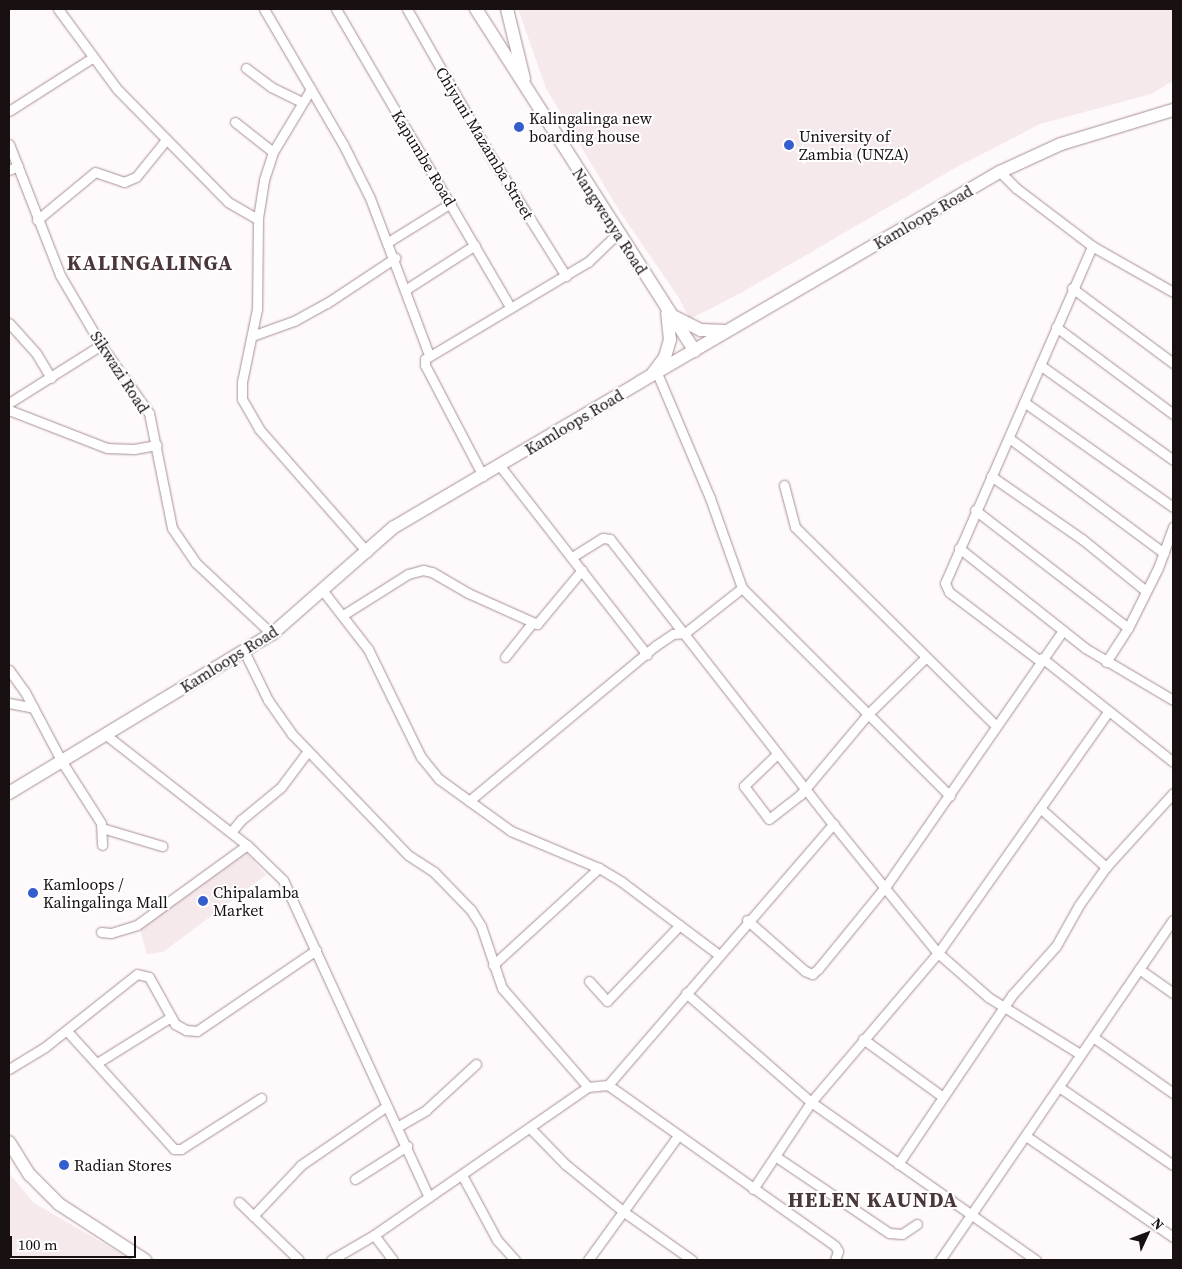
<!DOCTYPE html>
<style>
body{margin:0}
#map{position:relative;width:1182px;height:1269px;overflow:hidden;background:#fef9fa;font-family:"Source Serif 4",serif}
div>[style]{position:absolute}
.built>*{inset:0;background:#f6e9eb}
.roads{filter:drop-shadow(0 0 1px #a79093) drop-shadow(0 0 1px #a79093)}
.minor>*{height:9px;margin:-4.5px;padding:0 4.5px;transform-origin:4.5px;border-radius:4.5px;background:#fff}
.secondary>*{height:12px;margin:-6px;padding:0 6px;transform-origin:6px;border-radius:6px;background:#fff}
.dots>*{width:14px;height:14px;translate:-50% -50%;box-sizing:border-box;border:2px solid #fff;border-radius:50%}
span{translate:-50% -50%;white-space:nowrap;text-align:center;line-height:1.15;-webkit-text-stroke:4px #fff;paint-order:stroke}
.poi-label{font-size:16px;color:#181011}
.left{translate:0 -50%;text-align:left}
.street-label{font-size:16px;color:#181011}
.district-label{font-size:21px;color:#4b373a;font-weight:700;letter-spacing:1px}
.frame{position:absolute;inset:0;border:10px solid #181011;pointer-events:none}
.north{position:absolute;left:1122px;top:1209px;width:50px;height:50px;-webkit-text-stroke:4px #fff;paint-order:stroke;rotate:47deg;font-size:14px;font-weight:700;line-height:20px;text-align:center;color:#181011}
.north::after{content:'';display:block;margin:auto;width:18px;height:22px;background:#181011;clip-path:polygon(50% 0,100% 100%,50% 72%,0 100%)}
.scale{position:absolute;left:10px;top:1236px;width:126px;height:22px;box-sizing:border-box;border:2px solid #181011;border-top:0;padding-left:6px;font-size:15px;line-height:18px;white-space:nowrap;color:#181011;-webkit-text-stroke:4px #fff;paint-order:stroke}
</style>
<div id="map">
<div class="built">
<div style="clip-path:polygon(518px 9px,1173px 9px,1173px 81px,1151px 94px,1040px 124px,957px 167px,741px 293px,690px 319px,679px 298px,620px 212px,546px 88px)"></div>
<div style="clip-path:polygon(245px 851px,266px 875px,163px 952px,147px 954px,139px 926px)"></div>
<div style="clip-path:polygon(9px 1173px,34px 1203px,132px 1260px,9px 1260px)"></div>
</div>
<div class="roads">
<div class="minor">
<div style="left:58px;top:9px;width:99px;rotate:53.6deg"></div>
<div style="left:117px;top:89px;width:158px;rotate:45.5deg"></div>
<div style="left:228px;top:202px;width:34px;rotate:30deg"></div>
<div style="left:264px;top:9px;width:156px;rotate:59.7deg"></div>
<div style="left:343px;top:144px;width:60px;rotate:63.4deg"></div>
<div style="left:370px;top:198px;width:168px;rotate:69.4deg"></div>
<div style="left:336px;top:9px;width:346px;rotate:59.7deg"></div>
<div style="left:407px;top:9px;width:168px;rotate:60.4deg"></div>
<div style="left:490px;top:155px;width:143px;rotate:57.9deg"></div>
<div style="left:246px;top:68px;width:31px;rotate:37deg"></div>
<div style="left:271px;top:87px;width:34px;rotate:26deg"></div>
<div style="left:311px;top:89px;width:74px;rotate:121.1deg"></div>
<div style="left:273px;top:152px;width:29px;rotate:108deg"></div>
<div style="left:264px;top:180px;width:39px;rotate:99deg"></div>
<div style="left:258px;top:219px;width:90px;rotate:90.6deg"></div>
<div style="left:257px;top:309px;width:75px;rotate:101.6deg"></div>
<div style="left:242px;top:382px;width:17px;rotate:90deg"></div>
<div style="left:242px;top:399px;width:34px;rotate:60deg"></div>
<div style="left:259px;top:429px;width:164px;rotate:48.7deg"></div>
<div style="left:9px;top:111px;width:98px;rotate:-32.6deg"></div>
<div style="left:235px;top:122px;width:48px;rotate:38.3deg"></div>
<div style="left:9px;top:144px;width:141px;rotate:68.7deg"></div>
<div style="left:60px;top:275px;width:81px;rotate:59.6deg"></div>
<div style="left:101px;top:345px;width:83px;rotate:54.8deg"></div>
<div style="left:149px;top:413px;width:117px;rotate:78.7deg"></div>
<div style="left:172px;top:528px;width:42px;rotate:55.6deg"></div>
<div style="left:196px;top:563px;width:104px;rotate:43.1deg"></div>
<div style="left:9px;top:170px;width:10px;rotate:-24deg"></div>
<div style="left:1000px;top:172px;width:23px;rotate:45deg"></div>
<div style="left:1016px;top:188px;width:96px;rotate:37.3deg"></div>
<div style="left:1092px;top:246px;width:93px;rotate:29.6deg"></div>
<div style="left:37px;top:220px;width:75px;rotate:-39.6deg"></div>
<div style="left:95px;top:172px;width:31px;rotate:19deg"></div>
<div style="left:124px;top:182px;width:13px;rotate:-23deg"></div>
<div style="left:136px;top:177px;width:48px;rotate:-51deg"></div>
<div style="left:388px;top:242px;width:74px;rotate:-31.8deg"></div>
<div style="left:1072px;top:288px;width:126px;rotate:36.6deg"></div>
<div style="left:405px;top:290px;width:83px;rotate:-32.7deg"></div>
<div style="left:9px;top:323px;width:40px;rotate:48deg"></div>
<div style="left:36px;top:353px;width:29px;rotate:59deg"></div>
<div style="left:1056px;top:327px;width:146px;rotate:36.6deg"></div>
<div style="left:252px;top:336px;width:45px;rotate:-19.7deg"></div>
<div style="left:294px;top:321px;width:38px;rotate:-29deg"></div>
<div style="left:327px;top:303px;width:82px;rotate:-33.5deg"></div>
<div style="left:1040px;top:365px;width:163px;rotate:35.5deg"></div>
<div style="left:1024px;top:402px;width:182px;rotate:35.2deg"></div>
<div style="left:9px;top:403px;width:109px;rotate:-32.2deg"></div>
<div style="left:9px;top:410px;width:105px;rotate:21.2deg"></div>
<div style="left:107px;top:448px;width:27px;rotate:2deg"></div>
<div style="left:134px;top:449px;width:23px;rotate:-10deg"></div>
<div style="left:1009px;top:438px;width:193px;rotate:36.6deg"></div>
<div style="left:500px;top:466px;width:239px;rotate:52.1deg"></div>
<div style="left:483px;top:476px;width:125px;rotate:-117.6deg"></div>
<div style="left:425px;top:365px;width:6px;rotate:-90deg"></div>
<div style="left:425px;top:359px;width:190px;rotate:-30.8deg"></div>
<div style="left:588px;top:262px;width:42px;rotate:-44deg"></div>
<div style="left:991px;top:476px;width:111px;rotate:34.7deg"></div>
<div style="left:1082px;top:539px;width:82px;rotate:39.1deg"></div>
<div style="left:784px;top:485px;width:43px;rotate:75.3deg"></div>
<div style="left:795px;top:527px;width:283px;rotate:44.7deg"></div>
<div style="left:975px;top:510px;width:193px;rotate:37.6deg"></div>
<div style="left:959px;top:548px;width:161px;rotate:38.4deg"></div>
<div style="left:1085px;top:648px;width:102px;rotate:30.6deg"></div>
<div style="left:572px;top:557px;width:36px;rotate:-32deg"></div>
<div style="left:603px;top:538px;width:7px;rotate:8deg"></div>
<div style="left:610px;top:539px;width:362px;rotate:52deg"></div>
<div style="left:833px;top:824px;width:166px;rotate:50.9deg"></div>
<div style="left:938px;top:953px;width:67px;rotate:41.3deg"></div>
<div style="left:988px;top:997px;width:108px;rotate:31.8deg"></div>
<div style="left:742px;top:588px;width:294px;rotate:45deg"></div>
<div style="left:323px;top:591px;width:73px;rotate:52.2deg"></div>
<div style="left:368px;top:649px;width:120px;rotate:63.9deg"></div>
<div style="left:421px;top:757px;width:28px;rotate:51deg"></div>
<div style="left:439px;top:779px;width:89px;rotate:35.8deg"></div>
<div style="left:511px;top:831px;width:95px;rotate:22.8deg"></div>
<div style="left:599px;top:868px;width:27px;rotate:31deg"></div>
<div style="left:622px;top:882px;width:120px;rotate:36.9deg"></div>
<div style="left:343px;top:615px;width:77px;rotate:-32.2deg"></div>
<div style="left:408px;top:574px;width:16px;rotate:-15deg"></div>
<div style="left:423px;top:570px;width:9px;rotate:13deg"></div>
<div style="left:432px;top:572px;width:42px;rotate:30.3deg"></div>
<div style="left:468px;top:593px;width:76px;rotate:24.2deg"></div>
<div style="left:537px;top:624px;width:70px;rotate:-50.2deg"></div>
<div style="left:244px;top:651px;width:55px;rotate:63.9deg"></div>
<div style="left:268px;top:700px;width:42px;rotate:54.8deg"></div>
<div style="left:292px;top:734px;width:168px;rotate:46.2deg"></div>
<div style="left:408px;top:855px;width:31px;rotate:33deg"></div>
<div style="left:434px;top:872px;width:53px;rotate:45.8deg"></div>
<div style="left:471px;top:910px;width:19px;rotate:58deg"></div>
<div style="left:481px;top:926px;width:65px;rotate:71.3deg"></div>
<div style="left:502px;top:988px;width:131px;rotate:49deg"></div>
<div style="left:505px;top:657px;width:43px;rotate:-51.5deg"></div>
<div style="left:1042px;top:658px;width:167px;rotate:38.4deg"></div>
<div style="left:1040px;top:661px;width:114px;rotate:-142.8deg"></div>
<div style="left:949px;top:592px;width:10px;rotate:-114deg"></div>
<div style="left:945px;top:583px;width:368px;rotate:-66.4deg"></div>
<div style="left:1106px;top:662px;width:40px;rotate:-57.1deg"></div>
<div style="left:1128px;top:628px;width:67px;rotate:-63.4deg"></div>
<div style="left:1158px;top:568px;width:44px;rotate:-69.9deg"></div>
<div style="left:9px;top:670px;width:27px;rotate:54deg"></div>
<div style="left:25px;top:692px;width:79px;rotate:62.1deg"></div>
<div style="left:62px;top:762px;width:72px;rotate:57.4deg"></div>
<div style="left:101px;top:823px;width:22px;rotate:87deg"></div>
<div style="left:9px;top:703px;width:25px;rotate:11deg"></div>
<div style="left:106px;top:735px;width:179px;rotate:38deg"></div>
<div style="left:247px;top:845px;width:50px;rotate:44.2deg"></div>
<div style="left:283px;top:880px;width:349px;rotate:65.3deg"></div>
<div style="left:777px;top:754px;width:46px;rotate:135.9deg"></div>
<div style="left:744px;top:786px;width:41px;rotate:52.9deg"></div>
<div style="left:769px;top:819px;width:39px;rotate:-38deg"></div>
<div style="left:800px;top:795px;width:106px;rotate:-50deg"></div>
<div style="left:868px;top:714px;width:80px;rotate:-44.5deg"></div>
<div style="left:469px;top:801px;width:242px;rotate:-39.8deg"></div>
<div style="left:655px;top:646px;width:22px;rotate:-34deg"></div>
<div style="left:673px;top:634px;width:12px;rotate:-5deg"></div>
<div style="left:685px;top:633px;width:73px;rotate:-38.3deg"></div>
<div style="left:742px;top:588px;width:96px;rotate:-109.6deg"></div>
<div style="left:710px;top:498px;width:136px;rotate:-113deg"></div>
<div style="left:1040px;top:808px;width:89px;rotate:41.8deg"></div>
<div style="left:102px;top:828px;width:63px;rotate:16.7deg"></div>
<div style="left:231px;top:832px;width:16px;rotate:-50deg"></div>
<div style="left:241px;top:820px;width:52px;rotate:-39.5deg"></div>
<div style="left:281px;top:787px;width:45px;rotate:-53.1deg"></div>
<div style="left:747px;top:920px;width:77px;rotate:41.3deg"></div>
<div style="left:805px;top:971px;width:8px;rotate:23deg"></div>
<div style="left:812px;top:974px;width:8px;rotate:-40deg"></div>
<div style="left:818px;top:969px;width:107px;rotate:-50.7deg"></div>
<div style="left:886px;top:886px;width:311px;rotate:-55.3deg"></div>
<div style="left:101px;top:932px;width:10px;rotate:6deg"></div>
<div style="left:111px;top:933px;width:27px;rotate:-17deg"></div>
<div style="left:137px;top:925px;width:136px;rotate:-36deg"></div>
<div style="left:493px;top:965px;width:144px;rotate:-42.5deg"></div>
<div style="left:1139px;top:969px;width:42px;rotate:35.2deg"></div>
<div style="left:589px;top:981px;width:27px;rotate:48deg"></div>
<div style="left:607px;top:1001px;width:105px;rotate:-46.2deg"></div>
<div style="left:686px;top:993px;width:166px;rotate:41.1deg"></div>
<div style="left:811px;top:1102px;width:275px;rotate:35.1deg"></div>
<div style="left:67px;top:1031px;width:159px;rotate:47.8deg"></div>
<div style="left:174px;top:1149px;width:7px"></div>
<div style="left:181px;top:1149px;width:95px;rotate:-32.5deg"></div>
<div style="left:1093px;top:1037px;width:98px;rotate:35deg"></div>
<div style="left:863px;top:1039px;width:99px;rotate:35.9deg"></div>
<div style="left:97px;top:1063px;width:87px;rotate:-31.9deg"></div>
<div style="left:9px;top:1069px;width:42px;rotate:-31.4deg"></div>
<div style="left:45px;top:1047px;width:117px;rotate:-38.4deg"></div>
<div style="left:137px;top:974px;width:12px;rotate:14deg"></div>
<div style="left:149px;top:977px;width:54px;rotate:61deg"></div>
<div style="left:175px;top:1024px;width:13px;rotate:29deg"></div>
<div style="left:186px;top:1030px;width:11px;rotate:5deg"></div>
<div style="left:197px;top:1031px;width:144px;rotate:-34.2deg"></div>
<div style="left:608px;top:1085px;width:278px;rotate:35.3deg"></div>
<div style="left:835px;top:1246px;width:6px;rotate:59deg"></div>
<div style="left:838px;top:1251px;width:9px;rotate:108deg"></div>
<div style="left:1059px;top:1087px;width:138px;rotate:34.4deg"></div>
<div style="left:397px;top:1127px;width:34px;rotate:-30deg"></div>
<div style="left:426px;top:1110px;width:68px;rotate:-42.6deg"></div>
<div style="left:531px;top:1129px;width:49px;rotate:45.8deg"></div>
<div style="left:565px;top:1164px;width:76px;rotate:39.1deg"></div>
<div style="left:624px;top:1212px;width:83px;rotate:35.2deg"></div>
<div style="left:1026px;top:1136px;width:178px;rotate:34.5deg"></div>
<div style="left:775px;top:1156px;width:138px;rotate:34deg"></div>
<div style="left:889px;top:1233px;width:13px;rotate:4deg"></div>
<div style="left:902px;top:1234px;width:18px;rotate:-34deg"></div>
<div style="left:898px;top:1164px;width:204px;rotate:-56deg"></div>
<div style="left:1012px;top:995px;width:66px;rotate:-48.1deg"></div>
<div style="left:1056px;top:946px;width:47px;rotate:-60.7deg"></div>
<div style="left:1079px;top:905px;width:47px;rotate:-54.6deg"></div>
<div style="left:1106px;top:867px;width:100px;rotate:-47.8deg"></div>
<div style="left:462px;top:1175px;width:74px;rotate:61.7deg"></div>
<div style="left:497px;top:1240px;width:27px;rotate:48deg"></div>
<div style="left:355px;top:1179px;width:62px;rotate:-32.4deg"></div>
<div style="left:753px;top:1189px;width:105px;rotate:-56.3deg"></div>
<div style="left:811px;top:1102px;width:196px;rotate:-49.6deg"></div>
<div style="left:938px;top:953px;width:295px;rotate:-54.8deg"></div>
<div style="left:239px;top:1202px;width:83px;rotate:44deg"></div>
<div style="left:253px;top:1216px;width:70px;rotate:-46.7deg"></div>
<div style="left:301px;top:1165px;width:104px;rotate:-34.5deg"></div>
<div style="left:374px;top:1235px;width:31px;rotate:53deg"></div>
<div style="left:331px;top:1260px;width:50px;rotate:-30.2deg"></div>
<div style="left:374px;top:1235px;width:260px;rotate:-34.7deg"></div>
<div style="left:588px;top:1087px;width:20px;rotate:-6deg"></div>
<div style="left:608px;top:1085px;width:345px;rotate:-49.2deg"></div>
<div style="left:588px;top:1260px;width:152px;rotate:-54.1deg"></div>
<div style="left:940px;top:1260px;width:412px;rotate:-55.6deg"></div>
</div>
<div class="secondary">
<div style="left:476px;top:9px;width:406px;rotate:57.4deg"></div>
<div style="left:507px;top:9px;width:72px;rotate:76.3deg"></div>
<div style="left:675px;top:317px;width:29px;rotate:27deg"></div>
<div style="left:701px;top:330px;width:25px;rotate:2deg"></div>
<div style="left:653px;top:373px;width:20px;rotate:-53deg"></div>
<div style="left:665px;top:357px;width:18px;rotate:-74deg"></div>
<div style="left:670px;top:340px;width:27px;rotate:-96deg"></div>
<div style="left:9px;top:793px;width:307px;rotate:-31.2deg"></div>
<div style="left:272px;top:634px;width:162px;rotate:-41.3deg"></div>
<div style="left:394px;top:527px;width:286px;rotate:-30.5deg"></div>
<div style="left:640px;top:382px;width:417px;rotate:-30.3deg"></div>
<div style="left:1000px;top:172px;width:67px;rotate:-24.7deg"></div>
<div style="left:1061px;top:144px;width:117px;rotate:-16.9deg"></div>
<div style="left:9px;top:1142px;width:39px;rotate:58deg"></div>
<div style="left:30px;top:1175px;width:41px;rotate:45deg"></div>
<div style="left:59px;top:1204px;width:103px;rotate:33.1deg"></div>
</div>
</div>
<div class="dots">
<div style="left:519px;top:127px;background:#365dce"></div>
<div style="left:789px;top:145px;background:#365dce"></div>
<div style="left:33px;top:893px;background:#365dce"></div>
<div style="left:203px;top:901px;background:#365dce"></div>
<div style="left:64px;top:1165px;background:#365dce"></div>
</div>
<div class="poi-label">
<span class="left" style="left:529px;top:127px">Kalingalinga new<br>boarding house</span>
<span class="left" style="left:799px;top:145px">University of<br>Zambia (UNZA)</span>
<span class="left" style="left:43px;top:893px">Kamloops /<br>Kalingalinga Mall</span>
<span class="left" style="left:213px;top:901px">Chipalamba<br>Market</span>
<span class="left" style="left:74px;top:1165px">Radian Stores</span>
</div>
<div class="street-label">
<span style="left:485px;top:143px;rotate:59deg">Chiyuni Mazamba Street</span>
<span style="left:424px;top:158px;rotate:59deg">Kapumbe Road</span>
<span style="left:923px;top:217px;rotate:-30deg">Kamloops Road</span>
<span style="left:610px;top:221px;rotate:57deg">Nangwenya Road</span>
<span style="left:120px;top:372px;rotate:57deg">Sikwazi Road</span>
<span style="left:574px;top:422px;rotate:-31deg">Kamloops Road</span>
<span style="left:229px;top:659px;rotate:-32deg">Kamloops Road</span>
</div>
<div class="district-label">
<span style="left:150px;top:263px">KALINGALINGA</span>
<span style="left:873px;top:1200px">HELEN KAUNDA</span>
</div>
<div class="frame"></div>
<div class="north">N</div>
<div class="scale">100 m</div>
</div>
